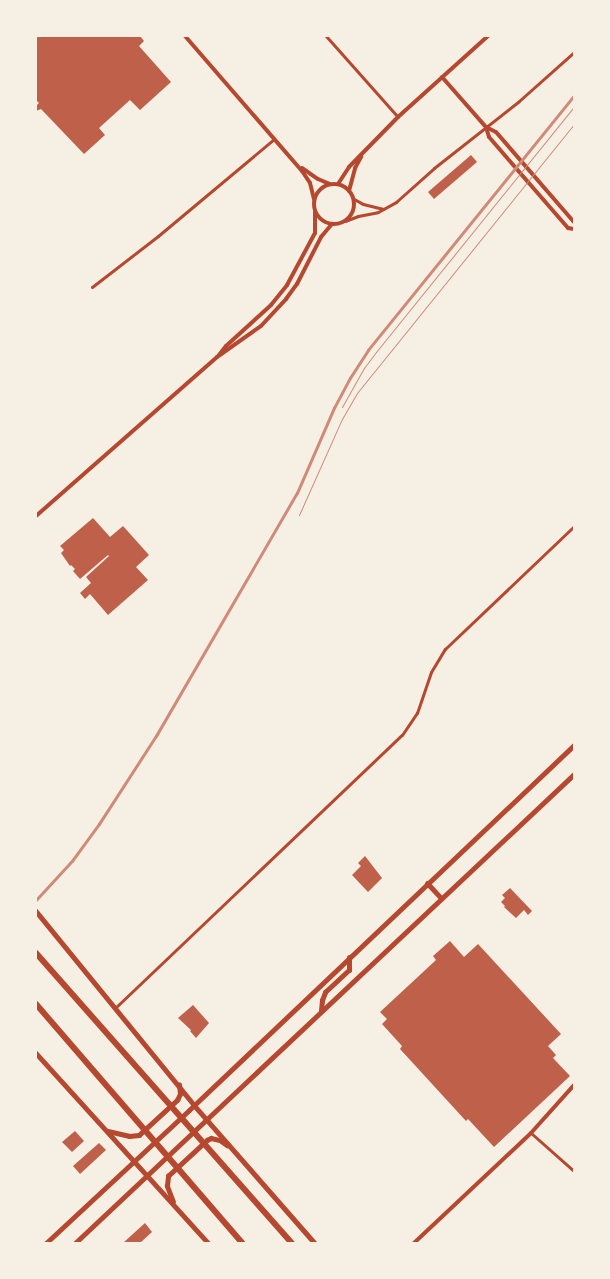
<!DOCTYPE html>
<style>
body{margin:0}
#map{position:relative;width:610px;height:1279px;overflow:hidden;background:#f6efe4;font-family:"Fira Sans",sans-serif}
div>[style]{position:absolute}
.building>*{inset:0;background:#bf614a}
.minor>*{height:3px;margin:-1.5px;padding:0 1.5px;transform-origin:1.5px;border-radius:1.5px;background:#b5482f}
.tertiary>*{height:4px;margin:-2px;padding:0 2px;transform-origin:2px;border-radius:2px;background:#b5482f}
.tertiary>.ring{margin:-2px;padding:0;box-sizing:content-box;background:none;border:4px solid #b5482f;border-radius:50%}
.secondary>*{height:4.5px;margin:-2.25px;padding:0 2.25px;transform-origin:2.25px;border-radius:2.25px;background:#b5482f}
.primary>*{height:5px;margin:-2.5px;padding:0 2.5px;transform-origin:2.5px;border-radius:2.5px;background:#b5482f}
.motorway>*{height:6px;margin:-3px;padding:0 3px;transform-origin:3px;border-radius:3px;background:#b5482f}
.tram>*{height:1px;margin:-0.5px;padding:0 0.5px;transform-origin:0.5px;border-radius:0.5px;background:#cf8b77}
.rail>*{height:2.5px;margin:-1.25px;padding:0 1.25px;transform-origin:1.25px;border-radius:1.25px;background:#cf8b77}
span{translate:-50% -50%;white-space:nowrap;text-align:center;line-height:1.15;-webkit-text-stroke:3px #f6efe4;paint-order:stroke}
.frame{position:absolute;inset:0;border:37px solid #f6efe4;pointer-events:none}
</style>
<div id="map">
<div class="building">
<div style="clip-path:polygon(36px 36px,140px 36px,144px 41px,139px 46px,171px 82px,140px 110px,130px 100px,99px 128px,105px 135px,84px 154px,41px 109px,36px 111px,36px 106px,39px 103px,36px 100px)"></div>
<div style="clip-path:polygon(471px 155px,477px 162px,434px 199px,428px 192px)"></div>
<div style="clip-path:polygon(93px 518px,110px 537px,123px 526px,149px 555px,136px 567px,148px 580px,108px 615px,90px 594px,85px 599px,80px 593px,91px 583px,86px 577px,109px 556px,108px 555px,80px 579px,73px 571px,75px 569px,71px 565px,70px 566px,61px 553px,64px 550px,60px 546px)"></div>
<div style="clip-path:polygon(365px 856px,382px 878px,368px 892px,352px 875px,361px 866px,358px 863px)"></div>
<div style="clip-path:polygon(510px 888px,532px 911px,528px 915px,524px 910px,516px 918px,504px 907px,505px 906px,501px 902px,505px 898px,502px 895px)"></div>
<div style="clip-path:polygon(450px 941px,464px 957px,478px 944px,561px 1034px,548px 1046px,556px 1055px,553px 1058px,570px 1076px,494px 1147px,468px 1119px,466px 1121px,400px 1049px,402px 1046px,382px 1024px,387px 1019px,380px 1012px,436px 960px,433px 956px)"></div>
<div style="clip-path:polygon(193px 1005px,209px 1023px,196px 1038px,190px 1031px,191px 1030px,178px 1018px)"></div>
<div style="clip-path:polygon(75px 1131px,84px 1141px,72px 1152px,62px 1142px)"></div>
<div style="clip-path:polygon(99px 1143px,106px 1150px,80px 1174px,73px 1166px)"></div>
<div style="clip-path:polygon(145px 1223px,152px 1232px,140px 1243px,123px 1243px)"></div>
</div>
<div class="minor">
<div style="left:326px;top:36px;width:108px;rotate:48.4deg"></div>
<div style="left:354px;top:199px;width:10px;rotate:29deg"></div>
<div style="left:363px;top:204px;width:21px;rotate:14deg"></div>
<div style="left:345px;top:221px;width:14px;rotate:-21deg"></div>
<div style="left:358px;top:216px;width:20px;rotate:-11deg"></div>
<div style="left:378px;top:212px;width:21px;rotate:-29deg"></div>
<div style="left:396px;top:202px;width:51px;rotate:-41.8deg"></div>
<div style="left:434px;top:168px;width:108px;rotate:-38.2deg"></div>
<div style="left:519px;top:101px;width:74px;rotate:-41.7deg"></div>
<div style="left:92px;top:287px;width:83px;rotate:-37.7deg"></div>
<div style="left:158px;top:236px;width:151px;rotate:-39.9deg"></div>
<div style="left:115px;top:1008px;width:396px;rotate:-43.6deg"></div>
<div style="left:402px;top:735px;width:27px;rotate:-56deg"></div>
<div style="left:417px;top:713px;width:43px;rotate:-71.1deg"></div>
<div style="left:431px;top:672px;width:27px;rotate:-59deg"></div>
<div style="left:445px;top:649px;width:178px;rotate:-43.6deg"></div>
<div style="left:531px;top:1133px;width:57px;rotate:41.5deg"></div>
</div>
<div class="tertiary">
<div style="left:185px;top:36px;width:179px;rotate:49.1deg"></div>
<div style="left:302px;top:171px;width:14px;rotate:56deg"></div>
<div style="left:310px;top:183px;width:16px;rotate:76deg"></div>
<div style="left:442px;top:77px;width:67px;rotate:48.7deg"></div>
<div style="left:486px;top:127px;width:11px;rotate:27deg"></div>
<div style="left:496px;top:132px;width:119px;rotate:49.1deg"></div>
<div style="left:486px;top:127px;width:10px;rotate:73deg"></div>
<div style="left:489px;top:137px;width:60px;rotate:49.1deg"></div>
<div style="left:528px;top:182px;width:61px;rotate:49deg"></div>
<div style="left:568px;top:228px;width:6px;rotate:9deg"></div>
<div style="left:302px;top:168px;width:19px;rotate:35deg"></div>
<div style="left:318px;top:179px;width:13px;rotate:23deg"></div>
<div class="ring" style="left:314px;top:184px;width:36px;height:36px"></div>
<div style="left:338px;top:184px;width:20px;rotate:-57deg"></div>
<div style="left:349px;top:167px;width:70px;rotate:-45.6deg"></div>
<div style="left:398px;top:117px;width:121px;rotate:-42deg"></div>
<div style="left:349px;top:191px;width:24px;rotate:-75deg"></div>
<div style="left:355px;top:168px;width:13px;rotate:-61deg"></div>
<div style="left:219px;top:355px;width:11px;rotate:-52deg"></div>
<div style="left:226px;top:346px;width:61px;rotate:-42.3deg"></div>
<div style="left:271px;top:305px;width:26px;rotate:-51deg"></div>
<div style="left:287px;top:285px;width:59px;rotate:-61.7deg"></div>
<div style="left:315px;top:233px;width:21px;rotate:-90deg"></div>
<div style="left:36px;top:516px;width:241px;rotate:-41.3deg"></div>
<div style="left:217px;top:357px;width:54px;rotate:-35.2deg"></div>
<div style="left:261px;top:326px;width:37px;rotate:-47deg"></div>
<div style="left:286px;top:299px;width:19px;rotate:-54deg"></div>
<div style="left:297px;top:284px;width:53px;rotate:-62.9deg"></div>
<div style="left:321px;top:237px;width:17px;rotate:-50deg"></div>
<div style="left:414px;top:1243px;width:161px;rotate:-43.2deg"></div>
<div style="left:531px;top:1133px;width:64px;rotate:-48.1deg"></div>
</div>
<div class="secondary">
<div style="left:36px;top:911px;width:250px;rotate:50.8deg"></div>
<div style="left:194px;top:1105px;width:184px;rotate:48.8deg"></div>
<div style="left:36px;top:1053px;width:256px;rotate:47.8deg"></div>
<div style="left:108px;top:1131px;width:22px;rotate:13deg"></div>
<div style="left:129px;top:1136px;width:10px;rotate:-6deg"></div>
<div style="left:139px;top:1135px;width:52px;rotate:-42.6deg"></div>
<div style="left:177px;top:1100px;width:7px;rotate:-63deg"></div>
<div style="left:180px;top:1094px;width:9px;rotate:-96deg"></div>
<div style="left:173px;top:1202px;width:17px;rotate:-111deg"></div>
<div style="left:167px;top:1186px;width:10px;rotate:-84deg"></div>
<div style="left:168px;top:1176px;width:53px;rotate:-42.7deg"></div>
<div style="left:207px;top:1140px;width:4px;rotate:-27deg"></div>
<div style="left:211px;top:1138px;width:9px;rotate:13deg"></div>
<div style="left:220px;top:1140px;width:9px;rotate:36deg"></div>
</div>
<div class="primary">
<div style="left:427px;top:883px;width:21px;rotate:47deg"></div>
<div style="left:321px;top:1010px;width:10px;rotate:-84deg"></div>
<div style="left:322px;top:1000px;width:9px;rotate:-69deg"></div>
<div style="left:325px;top:992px;width:33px;rotate:-43deg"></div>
<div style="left:349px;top:970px;width:13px;rotate:-90deg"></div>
<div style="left:46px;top:1243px;width:195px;rotate:-42.9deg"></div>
<div style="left:189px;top:1110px;width:531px;rotate:-43.47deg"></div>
<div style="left:75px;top:1243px;width:685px;rotate:-43.22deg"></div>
</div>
<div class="motorway">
<div style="left:36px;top:953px;width:387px;rotate:48.6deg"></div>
<div style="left:36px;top:1004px;width:316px;rotate:49.2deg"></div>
</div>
<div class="tram">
<div style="left:342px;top:407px;width:45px;rotate:-60.6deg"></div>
<div style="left:364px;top:368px;width:20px;rotate:-53deg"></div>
<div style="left:376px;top:352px;width:315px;rotate:-51.1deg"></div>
<div style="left:299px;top:515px;width:105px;rotate:-65.9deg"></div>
<div style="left:342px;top:419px;width:30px;rotate:-60deg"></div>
<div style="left:357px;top:393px;width:346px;rotate:-51.1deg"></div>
</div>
<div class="rail">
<div style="left:36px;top:900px;width:53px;rotate:-47.3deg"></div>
<div style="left:72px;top:861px;width:46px;rotate:-53.9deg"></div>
<div style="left:99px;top:824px;width:105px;rotate:-57.1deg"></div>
<div style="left:156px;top:736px;width:281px;rotate:-59.9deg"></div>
<div style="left:297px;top:493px;width:93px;rotate:-66.5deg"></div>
<div style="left:334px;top:408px;width:34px;rotate:-62deg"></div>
<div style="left:350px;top:378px;width:33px;rotate:-57deg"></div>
<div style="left:368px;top:350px;width:327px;rotate:-51deg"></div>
</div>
<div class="frame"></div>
</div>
